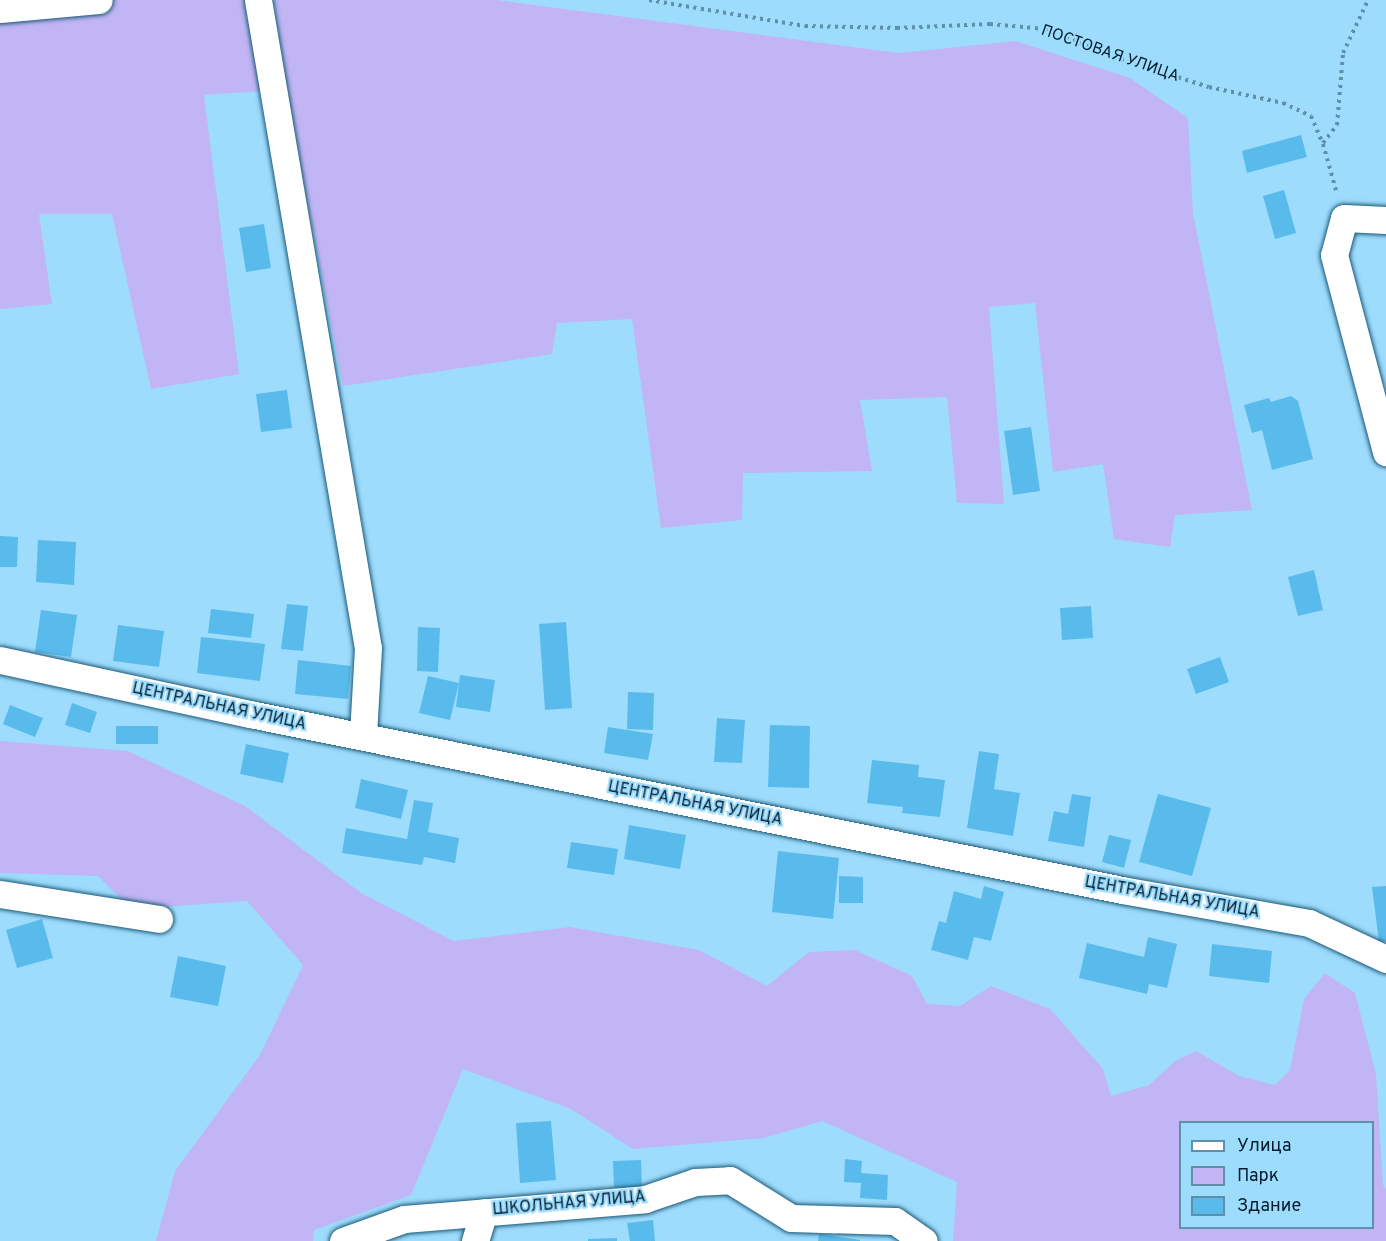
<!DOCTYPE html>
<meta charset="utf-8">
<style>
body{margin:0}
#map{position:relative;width:1386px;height:1241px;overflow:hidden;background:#9edcfd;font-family:Overpass,sans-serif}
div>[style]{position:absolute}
.green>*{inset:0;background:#c1b5f5}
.building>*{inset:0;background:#59bbec}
.path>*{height:4px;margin-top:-2px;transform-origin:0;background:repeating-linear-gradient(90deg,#5f90aa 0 3px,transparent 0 7.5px)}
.roads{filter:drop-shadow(0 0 2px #1b5a77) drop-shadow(0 0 2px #1b5a77)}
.minor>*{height:27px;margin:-13.5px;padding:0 13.5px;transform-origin:13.5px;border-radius:13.5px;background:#fff}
span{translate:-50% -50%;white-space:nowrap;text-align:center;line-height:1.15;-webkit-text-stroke:4.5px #9edcfd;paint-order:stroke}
.street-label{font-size:16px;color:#001c2c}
.legend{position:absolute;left:1179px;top:1121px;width:195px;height:108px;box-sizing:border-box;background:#9edcfd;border:2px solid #5f8fa9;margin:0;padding:8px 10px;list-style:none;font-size:18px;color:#001c2c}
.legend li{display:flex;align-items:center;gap:12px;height:30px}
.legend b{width:30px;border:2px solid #5f8fa9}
</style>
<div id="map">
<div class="green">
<div style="clip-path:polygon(66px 0,246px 0,245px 5px,262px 91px,204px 95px,239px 374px,151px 389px,112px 214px,39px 214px,52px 304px,0 309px,0 8px)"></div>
<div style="clip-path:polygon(274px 0,496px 0,899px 53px,1015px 41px,1130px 78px,1188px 118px,1193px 213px,1252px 510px,1175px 515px,1170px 547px,1114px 539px,1103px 464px,1053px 472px,1035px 303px,989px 307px,1004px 504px,957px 503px,947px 397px,860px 400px,872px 471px,743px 473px,742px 520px,661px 528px,632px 319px,557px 323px,552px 354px,343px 386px,287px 97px)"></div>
<div style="clip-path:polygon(evenodd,0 741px,128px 751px,245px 806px,361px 893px,454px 941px,570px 927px,699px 950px,767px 986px,809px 952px,855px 950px,912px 976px,927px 1004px,960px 1006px,991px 986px,1050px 1009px,1103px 1069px,1111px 1096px,1149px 1085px,1175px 1061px,1196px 1051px,1239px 1076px,1275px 1085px,1290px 1070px,1304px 999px,1325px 973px,1355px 993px,1376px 1074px,1383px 1185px,1386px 1189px,1386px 1241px,953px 1241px,957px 1182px,822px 1121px,764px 1138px,633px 1149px,571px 1109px,463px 1069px,411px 1195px,314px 1230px,313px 1241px,156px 1241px,175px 1171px,260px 1055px,303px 965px,247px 901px,131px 909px,98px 876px,0 873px,0 741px,1180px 1122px,1372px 1122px,1372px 1228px,1180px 1228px,1180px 1122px)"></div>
</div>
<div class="building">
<div style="clip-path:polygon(1301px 135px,1307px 157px,1247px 173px,1242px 151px)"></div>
<div style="clip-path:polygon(1284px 190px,1296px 233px,1275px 239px,1263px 196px)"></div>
<div style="clip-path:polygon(264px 224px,271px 268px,246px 272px,239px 228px)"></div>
<div style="clip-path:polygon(287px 390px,292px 428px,261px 432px,256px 394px)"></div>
<div style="clip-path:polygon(1291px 396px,1298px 401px,1313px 459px,1272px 470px,1262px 430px,1252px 433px,1244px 405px,1269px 398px,1271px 402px)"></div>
<div style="clip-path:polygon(1031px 427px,1040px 491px,1013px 495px,1004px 431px)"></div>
<div style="clip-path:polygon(0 536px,18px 537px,17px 567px,0 567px)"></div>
<div style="clip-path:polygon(38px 540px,76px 542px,74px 585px,36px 582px)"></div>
<div style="clip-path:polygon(1314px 570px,1323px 610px,1298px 616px,1288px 577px)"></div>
<div style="clip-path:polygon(287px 604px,308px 606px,303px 651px,281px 649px)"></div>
<div style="clip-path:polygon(1091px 606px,1093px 638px,1062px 640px,1060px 608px)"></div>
<div style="clip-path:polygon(211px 609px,254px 614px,251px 638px,208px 633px)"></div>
<div style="clip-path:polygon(41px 610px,77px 615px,71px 657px,35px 652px)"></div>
<div style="clip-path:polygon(566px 622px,572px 708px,545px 710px,539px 624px)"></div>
<div style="clip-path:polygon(118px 625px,164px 631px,159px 667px,113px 661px)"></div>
<div style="clip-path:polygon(418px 627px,440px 628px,438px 672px,417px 671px)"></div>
<div style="clip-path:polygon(201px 637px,265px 644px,260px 681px,197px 673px)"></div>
<div style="clip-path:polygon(1220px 657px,1229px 682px,1196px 694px,1187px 669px)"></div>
<div style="clip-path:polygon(298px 660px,351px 666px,348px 699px,295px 694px)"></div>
<div style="clip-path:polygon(460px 675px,495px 680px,490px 712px,456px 707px)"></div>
<div style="clip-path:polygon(428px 676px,459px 683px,450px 720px,419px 713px)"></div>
<div style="clip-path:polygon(628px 692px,654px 693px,653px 730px,627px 729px)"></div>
<div style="clip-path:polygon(72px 703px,97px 712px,90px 733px,65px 725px)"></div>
<div style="clip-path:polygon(10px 705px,43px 718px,35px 737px,3px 724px)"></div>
<div style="clip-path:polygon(717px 718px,745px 720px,742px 763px,714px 762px)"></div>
<div style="clip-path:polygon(770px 725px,810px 726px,809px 788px,768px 787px)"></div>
<div style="clip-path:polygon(116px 726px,158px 726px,158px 744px,116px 744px)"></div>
<div style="clip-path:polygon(608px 727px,653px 734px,648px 760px,604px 753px)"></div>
<div style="clip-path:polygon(246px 744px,289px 753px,283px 783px,240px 774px)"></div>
<div style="clip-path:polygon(979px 751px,999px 754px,994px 789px,1020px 793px,1013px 836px,967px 828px)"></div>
<div style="clip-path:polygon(872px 760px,919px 765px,918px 777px,945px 780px,940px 817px,902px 813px,903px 807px,867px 803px)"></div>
<div style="clip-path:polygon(361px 779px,408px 790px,401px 819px,355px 808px)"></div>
<div style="clip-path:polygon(1072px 794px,1091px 797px,1084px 847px,1048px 841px,1054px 811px,1068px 814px)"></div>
<div style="clip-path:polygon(1158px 794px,1211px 808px,1192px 876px,1139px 862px)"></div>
<div style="clip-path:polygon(414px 800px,433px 803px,428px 832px,459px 838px,455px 863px,424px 857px,422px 865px,342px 853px,346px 828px,407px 839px)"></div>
<div style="clip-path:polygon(629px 825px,686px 835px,680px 869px,624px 859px)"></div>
<div style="clip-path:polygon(1109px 835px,1131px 840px,1124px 868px,1102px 862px)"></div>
<div style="clip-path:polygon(571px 842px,618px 849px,614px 875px,567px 868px)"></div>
<div style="clip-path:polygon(778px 851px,839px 858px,833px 919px,772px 912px)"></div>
<div style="clip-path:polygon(839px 876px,863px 877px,863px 903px,839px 903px)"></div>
<div style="clip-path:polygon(984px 886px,1004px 892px,991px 941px,974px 937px,968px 960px,931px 950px,939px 921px,946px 923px,954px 891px,981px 899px)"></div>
<div style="clip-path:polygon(1386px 886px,1386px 941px,1379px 942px,1372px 887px)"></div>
<div style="clip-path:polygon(42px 919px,53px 958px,17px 968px,6px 930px)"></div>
<div style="clip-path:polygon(1148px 937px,1177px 944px,1167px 988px,1149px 984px,1147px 994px,1079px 978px,1087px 943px,1144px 957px)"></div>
<div style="clip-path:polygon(1212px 944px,1272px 951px,1269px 983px,1209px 976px)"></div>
<div style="clip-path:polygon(178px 956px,226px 966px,218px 1006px,170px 997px)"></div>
<div style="clip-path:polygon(551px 1121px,556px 1180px,520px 1183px,516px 1123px)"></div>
<div style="clip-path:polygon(845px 1159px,862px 1161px,861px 1173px,888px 1175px,887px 1200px,860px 1198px,861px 1183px,844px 1182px)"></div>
<div style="clip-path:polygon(641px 1160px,642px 1187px,614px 1188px,613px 1161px)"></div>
<div style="clip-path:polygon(653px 1220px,655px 1241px,630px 1241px,627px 1223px)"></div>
<div style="clip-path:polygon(819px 1234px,860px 1240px,860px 1241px,818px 1241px)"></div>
<div style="clip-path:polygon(617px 1238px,617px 1241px,588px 1241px,588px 1239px)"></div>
</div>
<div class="path">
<div style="left:649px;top:0;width:158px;rotate:9.5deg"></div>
<div style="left:805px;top:26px;width:92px;rotate:1.2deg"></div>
<div style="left:897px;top:28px;width:93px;rotate:-2.5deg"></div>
<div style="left:990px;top:24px;width:55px;rotate:5.2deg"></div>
<div style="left:1045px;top:29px;width:82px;rotate:21.5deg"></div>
<div style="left:1121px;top:59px;width:92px;rotate:17.7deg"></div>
<div style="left:1209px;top:87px;width:76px;rotate:12.2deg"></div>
<div style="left:1283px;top:103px;width:31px;rotate:25deg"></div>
<div style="left:1311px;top:116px;width:30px;rotate:67deg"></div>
<div style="left:1323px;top:144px;width:52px;rotate:74.4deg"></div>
<div style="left:1323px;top:143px;width:23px;rotate:-52deg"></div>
<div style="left:1337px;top:125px;width:72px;rotate:-85.2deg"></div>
<div style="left:1343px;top:53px;width:59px;rotate:-64.7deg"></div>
</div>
<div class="roads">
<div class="minor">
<div style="left:258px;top:0;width:657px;rotate:80.37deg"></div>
<div style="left:368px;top:648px;width:88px;rotate:93.3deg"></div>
<div style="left:0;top:9px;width:99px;rotate:-5.2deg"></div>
<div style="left:1386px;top:220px;width:42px;rotate:-177.3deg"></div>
<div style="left:1344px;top:218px;width:38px;rotate:105deg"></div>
<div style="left:1334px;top:255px;width:204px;rotate:75.2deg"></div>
<div style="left:0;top:660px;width:256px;rotate:12.2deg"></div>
<div style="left:250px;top:714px;width:890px;rotate:11.41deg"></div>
<div style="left:1122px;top:890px;width:190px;rotate:10deg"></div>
<div style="left:1309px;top:923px;width:85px;rotate:25.1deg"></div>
<div style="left:0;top:894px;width:161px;rotate:8.9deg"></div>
<div style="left:343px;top:1241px;width:65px;rotate:-19.8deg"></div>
<div style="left:404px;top:1219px;width:242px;rotate:-4.7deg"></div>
<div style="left:645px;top:1199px;width:53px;rotate:-18.8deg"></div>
<div style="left:695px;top:1182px;width:35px;rotate:-3deg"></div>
<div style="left:730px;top:1180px;width:72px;rotate:31.9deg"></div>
<div style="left:791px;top:1218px;width:104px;rotate:1.7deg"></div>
<div style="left:895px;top:1221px;width:35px;rotate:35deg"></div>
<div style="left:475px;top:1241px;width:30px;rotate:-73deg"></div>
</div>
</div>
<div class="street-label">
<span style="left:1110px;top:54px;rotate:19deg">ПОСТОВАЯ УЛИЦА</span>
<span style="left:219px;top:707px;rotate:12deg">ЦЕНТРАЛЬНАЯ УЛИЦА</span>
<span style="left:695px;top:804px;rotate:11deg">ЦЕНТРАЛЬНАЯ УЛИЦА</span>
<span style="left:1172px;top:898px;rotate:10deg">ЦЕНТРАЛЬНАЯ УЛИЦА</span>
<span style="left:569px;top:1204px;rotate:-5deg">ШКОЛЬНАЯ УЛИЦА</span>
</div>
<ul class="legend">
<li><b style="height:8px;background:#fff"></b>Улица</li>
<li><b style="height:16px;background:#c1b5f5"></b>Парк</li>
<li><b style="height:16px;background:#59bbec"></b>Здание</li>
</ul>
</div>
